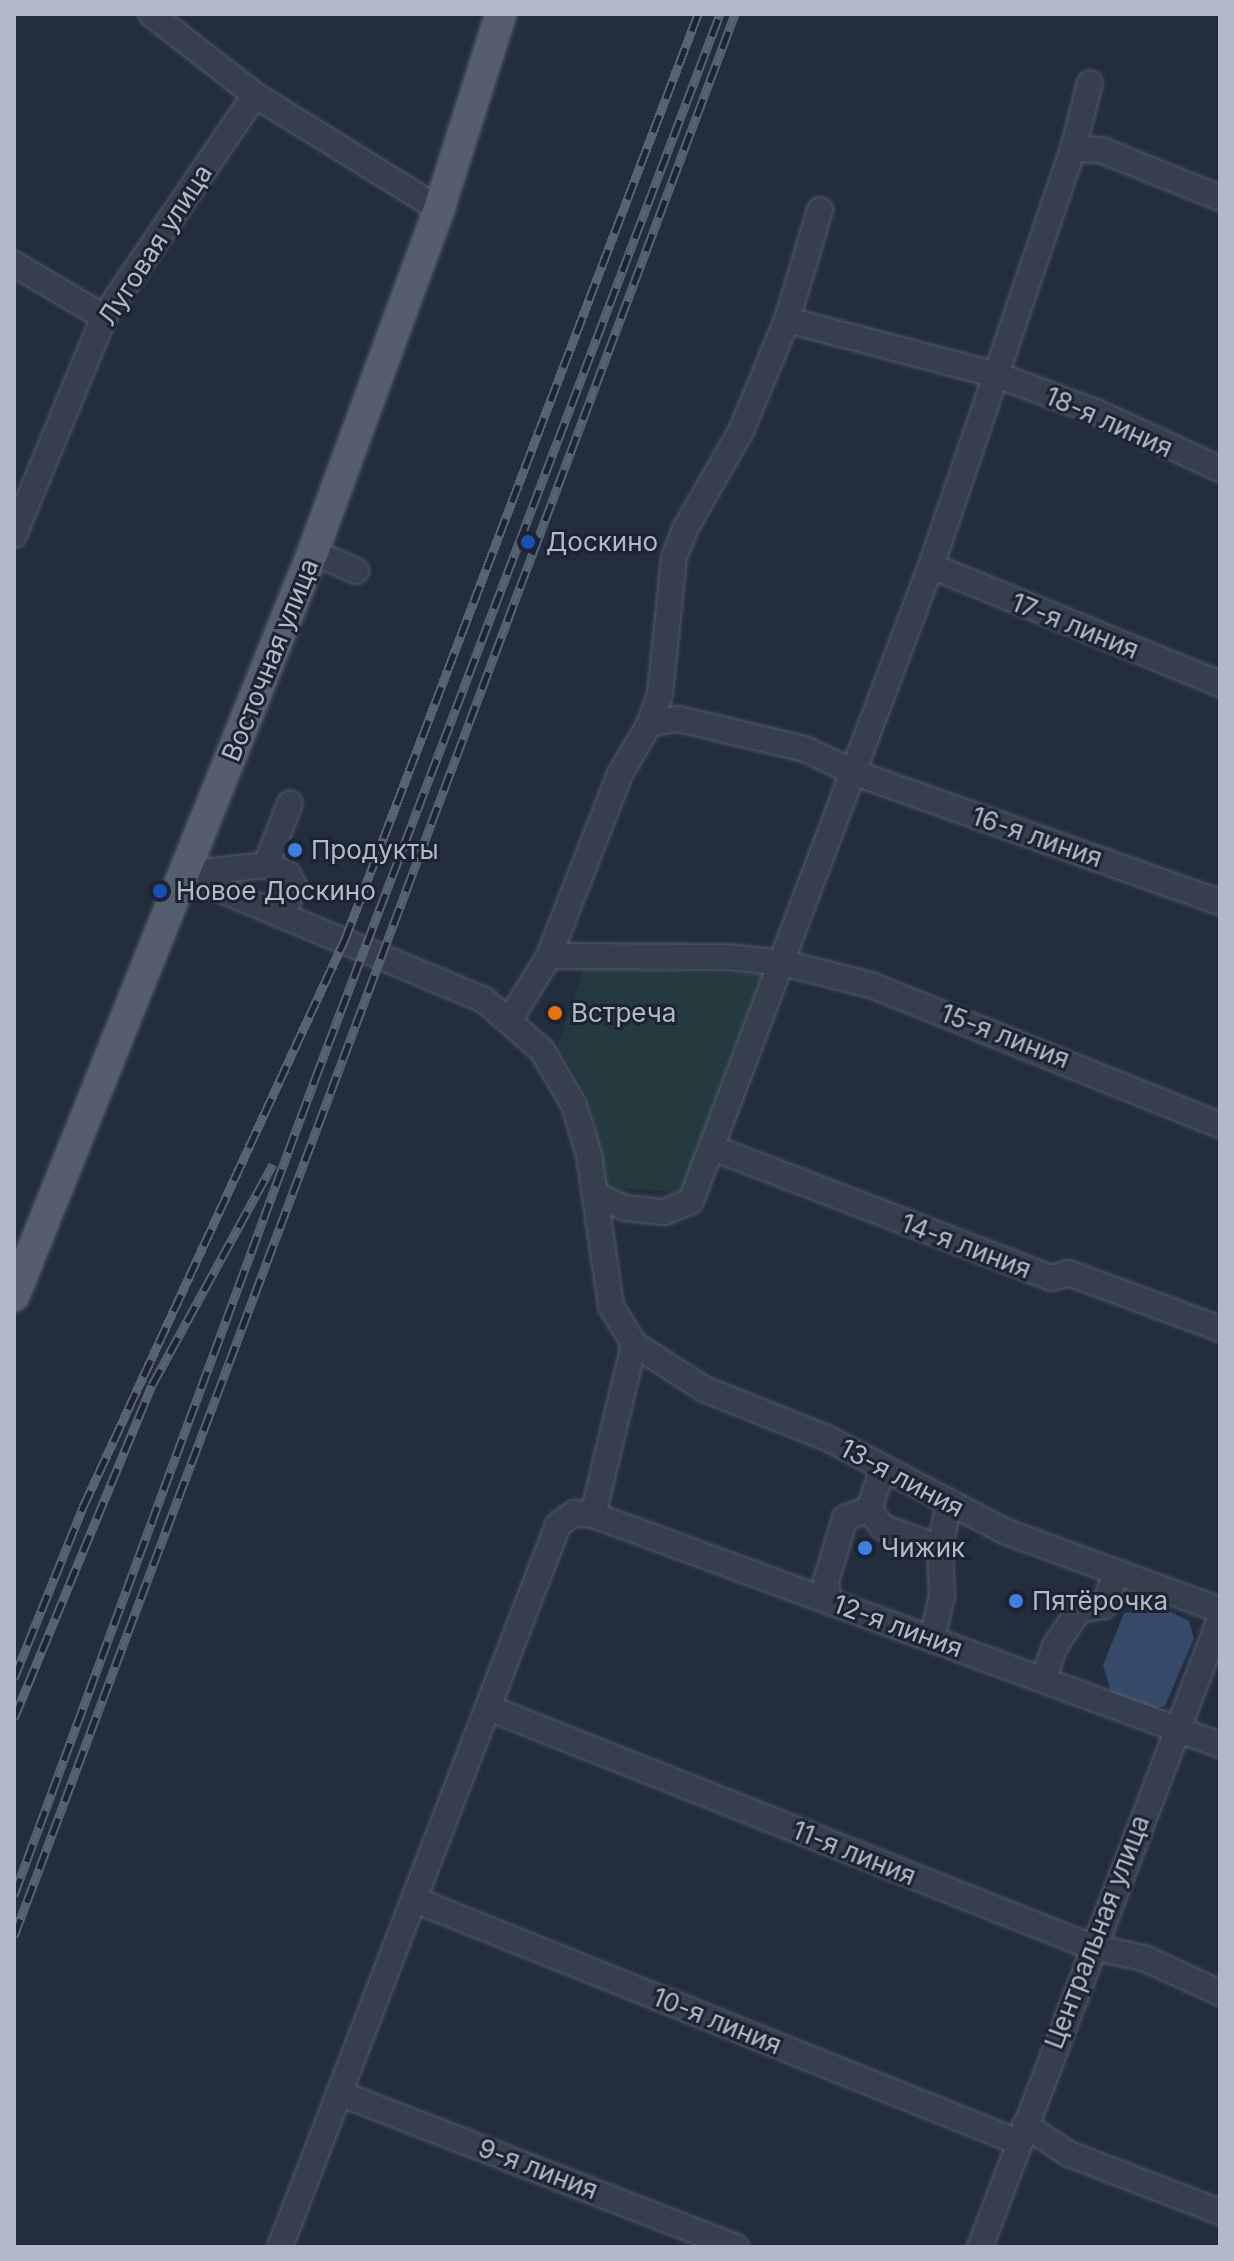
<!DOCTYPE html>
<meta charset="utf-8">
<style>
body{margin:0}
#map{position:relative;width:1234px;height:2261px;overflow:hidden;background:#222d3e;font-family:Inter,sans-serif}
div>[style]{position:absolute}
.green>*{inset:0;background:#243a3f}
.water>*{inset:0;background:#374968}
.roads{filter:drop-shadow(0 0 2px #525a68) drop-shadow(0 0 2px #525a68)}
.minor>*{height:24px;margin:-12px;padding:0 12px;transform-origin:12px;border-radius:12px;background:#363f4e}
.major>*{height:30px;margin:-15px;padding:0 15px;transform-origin:15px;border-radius:15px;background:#545e6e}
.rail>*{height:9px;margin-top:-4.5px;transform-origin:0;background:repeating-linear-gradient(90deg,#1c2432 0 18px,#586275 0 36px);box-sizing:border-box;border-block:2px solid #586275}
.dots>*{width:22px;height:22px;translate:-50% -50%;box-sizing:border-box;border:4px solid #1c2432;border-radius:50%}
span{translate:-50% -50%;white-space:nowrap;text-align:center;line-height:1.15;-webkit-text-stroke:6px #1c2432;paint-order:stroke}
.street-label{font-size:26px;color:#b2bac9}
.poi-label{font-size:26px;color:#b2bac9}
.left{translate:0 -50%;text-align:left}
.frame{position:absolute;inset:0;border:16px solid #b2bac9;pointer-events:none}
</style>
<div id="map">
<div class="green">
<div style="clip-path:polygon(584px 967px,770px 975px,685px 1192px,607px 1188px,589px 1099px,558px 1045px)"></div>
</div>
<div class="water">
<div style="clip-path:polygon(1165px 1609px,1189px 1621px,1194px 1638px,1165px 1706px,1147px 1710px,1111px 1692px,1103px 1665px,1124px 1613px)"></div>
</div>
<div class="roads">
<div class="minor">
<div style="left:151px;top:14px;width:132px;rotate:37.9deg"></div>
<div style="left:255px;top:95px;width:216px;rotate:31.8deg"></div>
<div style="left:1073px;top:149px;width:28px;rotate:2deg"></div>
<div style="left:1101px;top:150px;width:128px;rotate:22deg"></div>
<div style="left:14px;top:264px;width:104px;rotate:30.5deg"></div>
<div style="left:787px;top:320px;width:217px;rotate:14.7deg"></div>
<div style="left:997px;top:375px;width:106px;rotate:20.5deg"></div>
<div style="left:1096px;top:412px;width:136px;rotate:24.7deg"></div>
<div style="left:14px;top:535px;width:236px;rotate:-67.6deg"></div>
<div style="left:104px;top:317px;width:268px;rotate:-55.8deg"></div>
<div style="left:313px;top:552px;width:47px;rotate:23.8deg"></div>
<div style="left:931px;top:566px;width:312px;rotate:22.2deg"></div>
<div style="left:650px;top:723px;width:29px;rotate:-8deg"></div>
<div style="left:679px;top:719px;width:130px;rotate:13.4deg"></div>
<div style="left:805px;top:749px;width:55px;rotate:25.6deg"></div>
<div style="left:855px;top:773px;width:387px;rotate:19.5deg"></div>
<div style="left:266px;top:865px;width:66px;rotate:-68.8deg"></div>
<div style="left:183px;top:874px;width:326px;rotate:22.7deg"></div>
<div style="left:484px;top:1000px;width:77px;rotate:40.8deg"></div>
<div style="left:542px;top:1050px;width:64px;rotate:59.8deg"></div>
<div style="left:574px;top:1105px;width:52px;rotate:73.3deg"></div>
<div style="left:589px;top:1155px;width:153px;rotate:81.7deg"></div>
<div style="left:611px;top:1306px;width:44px;rotate:58.8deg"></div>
<div style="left:634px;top:1344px;width:83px;rotate:32.7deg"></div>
<div style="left:704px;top:1389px;width:132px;rotate:21.7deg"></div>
<div style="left:827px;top:1438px;width:200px;rotate:27.7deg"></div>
<div style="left:1004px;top:1531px;width:230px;rotate:20.1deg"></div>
<div style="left:186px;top:874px;width:81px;rotate:-6.4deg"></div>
<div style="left:266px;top:865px;width:22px;rotate:21deg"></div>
<div style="left:287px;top:873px;width:15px;rotate:62deg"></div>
<div style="left:294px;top:886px;width:31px;rotate:112deg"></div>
<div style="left:549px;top:956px;width:178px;rotate:0.3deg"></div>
<div style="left:727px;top:957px;width:57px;rotate:6deg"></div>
<div style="left:784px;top:963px;width:90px;rotate:14.2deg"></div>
<div style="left:871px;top:985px;width:376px;rotate:21.9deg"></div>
<div style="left:510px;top:1019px;width:74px;rotate:-58.2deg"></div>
<div style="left:549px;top:956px;width:195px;rotate:-68.7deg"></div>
<div style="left:620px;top:774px;width:59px;rotate:-59.5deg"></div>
<div style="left:650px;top:723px;width:31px;rotate:-71deg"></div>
<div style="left:660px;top:694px;width:137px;rotate:-84.1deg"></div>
<div style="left:674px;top:558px;width:31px;rotate:-69deg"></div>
<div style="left:685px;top:529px;width:113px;rotate:-60.3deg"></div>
<div style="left:741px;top:431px;width:120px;rotate:-67.5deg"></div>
<div style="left:787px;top:320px;width:115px;rotate:-73.3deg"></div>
<div style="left:713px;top:1148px;width:363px;rotate:21deg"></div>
<div style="left:1052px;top:1278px;width:17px;rotate:-17deg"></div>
<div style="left:1068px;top:1273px;width:162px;rotate:20.2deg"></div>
<div style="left:596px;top:1195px;width:32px;rotate:24deg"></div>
<div style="left:625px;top:1208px;width:39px;rotate:6deg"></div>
<div style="left:664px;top:1212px;width:29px;rotate:-22deg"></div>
<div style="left:691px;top:1201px;width:679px;rotate:-69.3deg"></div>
<div style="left:931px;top:566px;width:441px;rotate:-71.2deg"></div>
<div style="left:1073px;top:149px;width:68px;rotate:-75.6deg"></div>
<div style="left:869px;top:1509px;width:22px;rotate:54deg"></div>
<div style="left:882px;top:1527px;width:62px;rotate:19.9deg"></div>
<div style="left:593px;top:1515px;width:176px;rotate:-76.5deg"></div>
<div style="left:829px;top:1601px;width:20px;rotate:-99deg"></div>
<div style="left:826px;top:1581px;width:66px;rotate:-73.2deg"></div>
<div style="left:845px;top:1518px;width:26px;rotate:-21deg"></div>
<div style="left:869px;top:1509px;width:43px;rotate:-71.1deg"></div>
<div style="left:932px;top:1639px;width:44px;rotate:-76.9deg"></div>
<div style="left:942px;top:1596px;width:48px;rotate:-92.4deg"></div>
<div style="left:940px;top:1548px;width:47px;rotate:-78.9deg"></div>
<div style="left:1043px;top:1679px;width:35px;rotate:-70deg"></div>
<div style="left:1055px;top:1646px;width:43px;rotate:-56.3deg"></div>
<div style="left:1079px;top:1610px;width:25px;rotate:-9deg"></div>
<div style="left:1104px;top:1606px;width:35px;rotate:-70deg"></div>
<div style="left:489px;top:1708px;width:649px;rotate:21.62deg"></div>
<div style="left:1092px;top:1947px;width:53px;rotate:11.9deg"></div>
<div style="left:1144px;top:1958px;width:84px;rotate:24.7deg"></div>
<div style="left:415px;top:1900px;width:650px;rotate:21.87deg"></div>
<div style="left:339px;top:2093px;width:426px;rotate:21.2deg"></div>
<div style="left:1025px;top:2125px;width:53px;rotate:33.4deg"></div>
<div style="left:1069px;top:2154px;width:162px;rotate:21deg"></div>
<div style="left:280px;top:2247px;width:774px;rotate:-68.94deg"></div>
<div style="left:558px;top:1525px;width:20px;rotate:-37deg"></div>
<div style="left:574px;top:1513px;width:19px;rotate:6deg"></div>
<div style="left:593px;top:1515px;width:668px;rotate:20.14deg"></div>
<div style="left:980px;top:2247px;width:672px;rotate:-69.08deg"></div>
</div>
<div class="major">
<div style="left:14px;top:1296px;width:802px;rotate:-68.11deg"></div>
<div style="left:313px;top:552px;width:365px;rotate:-69.8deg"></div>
<div style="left:439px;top:209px;width:205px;rotate:-72.4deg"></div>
</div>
</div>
<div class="rail">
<div style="left:14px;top:1678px;width:184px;rotate:-68deg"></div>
<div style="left:83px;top:1507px;width:626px;rotate:-65.24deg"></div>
<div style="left:345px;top:939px;width:990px;rotate:-69.11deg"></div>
<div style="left:14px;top:1718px;width:360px;rotate:-67.5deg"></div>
<div style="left:152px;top:1385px;width:252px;rotate:-61.3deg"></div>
<div style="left:14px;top:1895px;width:870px;rotate:-69.75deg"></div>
<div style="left:315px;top:1079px;width:1139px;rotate:-69.18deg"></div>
<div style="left:14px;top:1936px;width:2053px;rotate:-69.44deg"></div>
</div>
<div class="dots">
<div style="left:528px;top:542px;background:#1a4fb4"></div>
<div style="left:295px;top:850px;background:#3f7fe0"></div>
<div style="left:160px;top:891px;background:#1a4fb4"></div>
<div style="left:555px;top:1013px;background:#e8710a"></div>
<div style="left:865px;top:1548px;background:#3f7fe0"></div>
<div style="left:1016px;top:1601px;background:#3f7fe0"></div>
</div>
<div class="street-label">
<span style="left:155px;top:245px;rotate:-57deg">Луговая улица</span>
<span style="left:1109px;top:422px;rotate:24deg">18-я линия</span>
<span style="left:1075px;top:626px;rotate:22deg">17-я линия</span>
<span style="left:270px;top:660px;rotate:-68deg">Восточная улица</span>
<span style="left:1037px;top:837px;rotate:19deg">16-я линия</span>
<span style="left:1005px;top:1036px;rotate:21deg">15-я линия</span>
<span style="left:966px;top:1246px;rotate:21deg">14-я линия</span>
<span style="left:902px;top:1478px;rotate:28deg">13-я линия</span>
<span style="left:898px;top:1626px;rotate:20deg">12-я линия</span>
<span style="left:854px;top:1853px;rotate:22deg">11-я линия</span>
<span style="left:1097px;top:1932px;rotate:-69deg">Центральная улица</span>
<span style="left:717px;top:2021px;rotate:22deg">10-я линия</span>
<span style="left:538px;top:2169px;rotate:21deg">9-я линия</span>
</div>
<div class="poi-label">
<span class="left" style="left:546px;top:542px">Доскино</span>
<span class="left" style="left:311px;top:850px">Продукты</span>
<span class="left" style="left:176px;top:891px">Новое Доскино</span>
<span class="left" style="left:571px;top:1013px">Встреча</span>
<span class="left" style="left:881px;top:1548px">Чижик</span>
<span class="left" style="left:1032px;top:1601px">Пятёрочка</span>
</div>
<div class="frame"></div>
</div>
